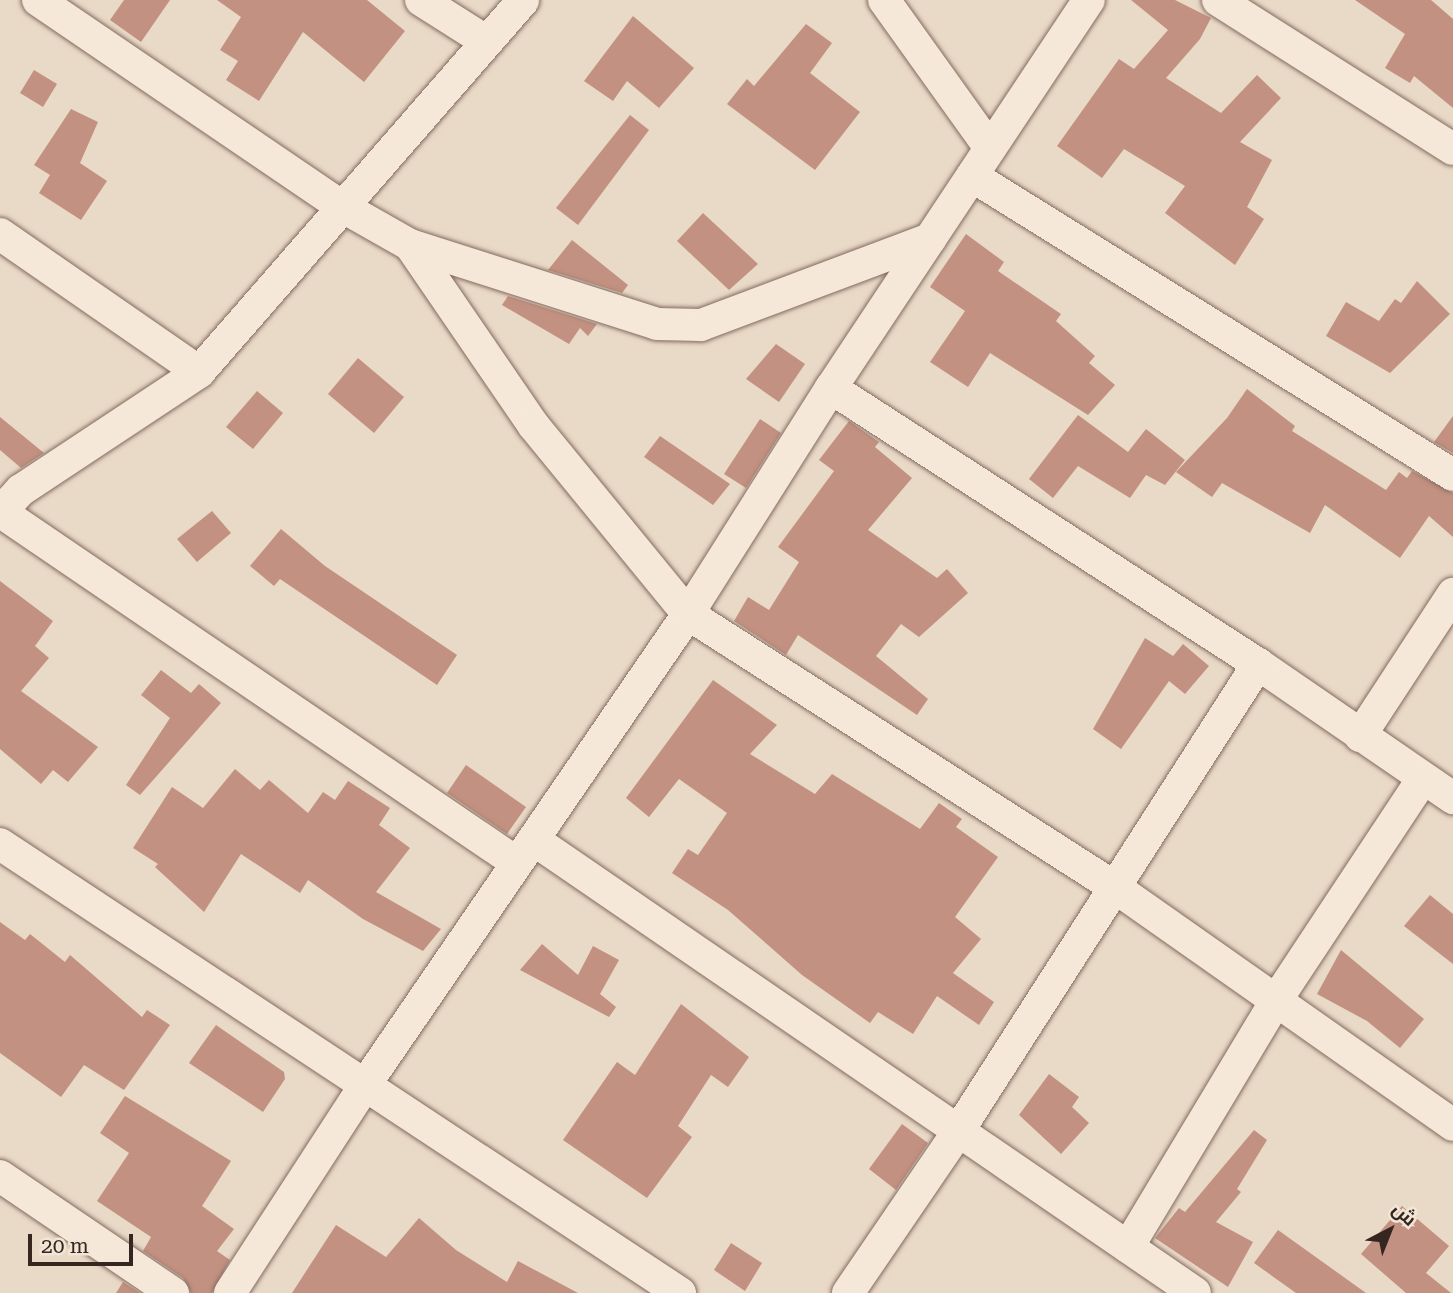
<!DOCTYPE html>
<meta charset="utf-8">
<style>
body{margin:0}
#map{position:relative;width:1453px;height:1293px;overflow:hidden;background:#e9d9c7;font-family:"Roboto Serif",Cairo,serif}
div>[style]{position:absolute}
.building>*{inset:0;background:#c39181}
.roads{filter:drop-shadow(0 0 2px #836b5f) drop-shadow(0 0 2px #836b5f)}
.minor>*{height:32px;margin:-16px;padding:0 16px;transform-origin:16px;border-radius:16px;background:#f5e8d9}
span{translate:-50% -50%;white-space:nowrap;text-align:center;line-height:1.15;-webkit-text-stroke:5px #f1e5d6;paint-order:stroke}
.north{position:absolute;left:1355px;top:1195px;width:70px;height:70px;-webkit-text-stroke:5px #f1e5d6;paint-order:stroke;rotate:42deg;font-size:19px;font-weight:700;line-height:28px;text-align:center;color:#352720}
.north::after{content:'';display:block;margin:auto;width:24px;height:32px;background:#352720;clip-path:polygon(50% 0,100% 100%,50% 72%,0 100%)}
.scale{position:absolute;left:28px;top:1234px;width:105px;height:32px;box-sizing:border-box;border:4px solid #352720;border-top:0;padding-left:9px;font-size:21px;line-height:24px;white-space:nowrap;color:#352720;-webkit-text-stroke:5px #f1e5d6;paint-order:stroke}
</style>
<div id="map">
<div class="building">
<div style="clip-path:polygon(124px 0,170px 0,141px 42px,110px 20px)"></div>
<div style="clip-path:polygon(217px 0,367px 0,405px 31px,364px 82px,303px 32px,259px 101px,226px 80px,238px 61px,220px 50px,241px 17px)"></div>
<div style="clip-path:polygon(1131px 0,1175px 0,1211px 18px,1200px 39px,1166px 78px,1221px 113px,1257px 75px,1281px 98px,1240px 142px,1272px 160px,1247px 207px,1264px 219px,1235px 265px,1165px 213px,1185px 186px,1124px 149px,1102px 178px,1057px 146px,1119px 59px,1134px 69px,1168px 30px)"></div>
<div style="clip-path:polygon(1355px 0,1431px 0,1453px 19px,1453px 108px,1414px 76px,1410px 83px,1385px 68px,1405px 34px)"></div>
<div style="clip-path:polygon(633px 16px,694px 68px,659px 108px,627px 81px,613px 101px,584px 81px)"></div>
<div style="clip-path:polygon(806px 24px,832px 43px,810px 73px,860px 112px,815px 170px,727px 104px,747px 79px,754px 86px)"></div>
<div style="clip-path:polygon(34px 70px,57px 84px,43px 107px,20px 93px)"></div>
<div style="clip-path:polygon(71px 109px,98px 122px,80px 163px,107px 181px,81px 220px,39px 193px,50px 175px,34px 165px)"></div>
<div style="clip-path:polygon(630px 115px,649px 130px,578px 225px,556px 208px)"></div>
<div style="clip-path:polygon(703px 213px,758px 264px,729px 290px,677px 241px)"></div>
<div style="clip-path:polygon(966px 234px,1004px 262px,998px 271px,1061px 314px,1056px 321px,1095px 356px,1089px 363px,1115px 385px,1088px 415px,990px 353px,968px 387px,930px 362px,965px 311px,930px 287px)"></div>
<div style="clip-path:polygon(572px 240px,628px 285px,622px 293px,548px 270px)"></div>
<div style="clip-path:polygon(1417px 281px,1450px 314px,1390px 373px,1326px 336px,1346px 302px,1379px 321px,1395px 299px,1401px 303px)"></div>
<div style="clip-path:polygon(508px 296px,597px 324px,588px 336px,580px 328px,569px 344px,502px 305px)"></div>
<div style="clip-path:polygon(776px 344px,805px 364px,779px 402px,746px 379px)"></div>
<div style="clip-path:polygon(358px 358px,404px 397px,374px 433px,328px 394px)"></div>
<div style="clip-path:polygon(1247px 389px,1295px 426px,1292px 431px,1386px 490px,1399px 472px,1407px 478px,1412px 471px,1453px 493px,1453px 537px,1429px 516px,1400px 558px,1325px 505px,1310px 533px,1222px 483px,1212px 497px,1176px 472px,1227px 418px)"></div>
<div style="clip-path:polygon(257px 391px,283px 413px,253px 449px,226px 427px)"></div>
<div style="clip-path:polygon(1078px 415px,1128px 452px,1146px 429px,1185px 460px,1165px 485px,1146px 475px,1130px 498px,1078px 466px,1053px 498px,1029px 479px)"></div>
<div style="clip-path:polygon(1453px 416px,1453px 453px,1434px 442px)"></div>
<div style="clip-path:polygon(0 417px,44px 453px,21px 468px,0 450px)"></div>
<div style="clip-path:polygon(760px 419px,781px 433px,746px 488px,724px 474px)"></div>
<div style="clip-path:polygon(849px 421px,879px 442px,875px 447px,912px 478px,868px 530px,937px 578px,947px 569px,968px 593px,919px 637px,901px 624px,876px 656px,928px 699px,917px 715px,798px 635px,786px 655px,734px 621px,748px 597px,769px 610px,799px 562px,778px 547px,834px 471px,819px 460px)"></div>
<div style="clip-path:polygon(660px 436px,730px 484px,713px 505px,644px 457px)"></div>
<div style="clip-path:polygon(212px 511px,231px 533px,197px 562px,177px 539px)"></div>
<div style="clip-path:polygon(281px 529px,325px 566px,457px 655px,437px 685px,280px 579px,274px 586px,250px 566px)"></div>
<div style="clip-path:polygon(0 581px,53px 621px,35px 646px,49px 658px,21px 691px,98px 747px,68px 782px,53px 770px,41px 784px,0 749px)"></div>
<div style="clip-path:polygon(1145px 638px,1173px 656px,1183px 644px,1209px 666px,1185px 694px,1169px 681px,1121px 749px,1093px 729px)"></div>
<div style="clip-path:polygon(161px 670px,191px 693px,199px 684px,221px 703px,140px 795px,126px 785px,170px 718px,141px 695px)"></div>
<div style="clip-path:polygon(713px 680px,777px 725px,750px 754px,815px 794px,832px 774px,920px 829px,939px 803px,962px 819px,956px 827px,998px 857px,955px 917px,981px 939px,953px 973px,994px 1002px,979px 1025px,937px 996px,913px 1034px,878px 1012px,870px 1023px,802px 975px,728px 910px,672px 873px,688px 849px,698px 855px,727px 813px,679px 779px,649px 817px,626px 798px)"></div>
<div style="clip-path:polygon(466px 765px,526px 807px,507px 834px,447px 793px)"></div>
<div style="clip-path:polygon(235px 769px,260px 790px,269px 780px,308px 813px,323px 792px,335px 800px,348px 781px,390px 808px,379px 825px,410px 848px,376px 892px,441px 929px,423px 951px,363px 919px,308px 880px,300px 893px,241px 854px,204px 912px,155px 867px,158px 864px,133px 848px,172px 787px,203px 808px)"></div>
<div style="clip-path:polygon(1430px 895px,1453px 914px,1453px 964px,1404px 926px)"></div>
<div style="clip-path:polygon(0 922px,25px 940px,30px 934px,65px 962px,70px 955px,142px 1017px,147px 1010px,170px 1025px,124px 1090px,84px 1065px,61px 1097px,0 1053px)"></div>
<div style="clip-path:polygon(542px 944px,578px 975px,593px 946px,619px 960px,600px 994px,616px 1007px,609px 1017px,520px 970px)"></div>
<div style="clip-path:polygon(1341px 950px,1424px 1019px,1400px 1048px,1367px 1021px,1317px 994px)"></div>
<div style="clip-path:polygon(681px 1004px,749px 1057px,728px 1087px,711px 1075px,678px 1126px,692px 1137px,647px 1198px,563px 1140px,617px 1062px,635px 1075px)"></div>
<div style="clip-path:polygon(216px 1025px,284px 1072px,285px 1079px,263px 1112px,189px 1063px)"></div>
<div style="clip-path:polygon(1049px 1074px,1079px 1097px,1072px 1107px,1089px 1123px,1061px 1154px,1019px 1115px)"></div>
<div style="clip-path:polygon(125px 1096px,231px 1161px,202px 1206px,234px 1229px,217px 1251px,230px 1260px,212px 1293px,191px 1293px,183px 1278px,143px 1251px,151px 1237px,97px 1201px,129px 1153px,100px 1133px)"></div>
<div style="clip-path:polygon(902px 1124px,928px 1143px,896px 1190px,869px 1169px)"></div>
<div style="clip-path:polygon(1254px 1130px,1267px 1140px,1237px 1189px,1241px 1192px,1216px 1222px,1253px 1242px,1228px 1287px,1155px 1238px,1179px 1208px,1185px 1212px)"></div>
<div style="clip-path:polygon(1402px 1206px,1449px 1246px,1426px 1273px,1451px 1293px,1406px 1293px,1361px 1254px)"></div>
<div style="clip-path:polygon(419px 1218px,456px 1250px,507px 1282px,518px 1261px,578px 1293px,292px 1293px,336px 1225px,386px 1257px)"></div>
<div style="clip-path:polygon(1278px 1230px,1366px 1293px,1296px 1293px,1254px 1263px)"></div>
<div style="clip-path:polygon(731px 1243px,762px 1263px,745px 1291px,714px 1270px)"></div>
<div style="clip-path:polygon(123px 1282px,140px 1293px,116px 1293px)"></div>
</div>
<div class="roads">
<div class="minor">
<div style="left:38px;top:0;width:369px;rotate:34.2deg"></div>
<div style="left:343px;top:207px;width:77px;rotate:29.6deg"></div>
<div style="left:410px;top:245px;width:219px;rotate:55.6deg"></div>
<div style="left:534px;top:426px;width:243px;rotate:50.7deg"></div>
<div style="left:688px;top:614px;width:508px;rotate:32.63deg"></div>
<div style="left:1116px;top:888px;width:412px;rotate:35.1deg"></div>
<div style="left:421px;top:0;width:75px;rotate:32.4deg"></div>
<div style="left:884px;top:0;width:182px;rotate:54.4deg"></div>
<div style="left:1218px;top:0;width:278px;rotate:32.4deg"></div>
<div style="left:972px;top:176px;width:566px;rotate:31.87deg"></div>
<div style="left:0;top:234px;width:242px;rotate:34.7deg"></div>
<div style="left:410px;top:245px;width:259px;rotate:17.7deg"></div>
<div style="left:657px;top:324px;width:44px;rotate:1.3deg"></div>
<div style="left:701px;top:325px;width:245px;rotate:-20.6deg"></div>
<div style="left:831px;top:388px;width:508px;rotate:32.88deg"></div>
<div style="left:1258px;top:664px;width:237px;rotate:34.5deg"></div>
<div style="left:1px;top:512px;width:624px;rotate:34.22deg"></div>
<div style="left:0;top:513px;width:31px;rotate:-48deg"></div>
<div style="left:21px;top:490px;width:214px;rotate:-33.5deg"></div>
<div style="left:199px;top:372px;width:493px;rotate:-48.9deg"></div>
<div style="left:1360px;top:736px;width:170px;rotate:-56.8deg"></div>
<div style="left:534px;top:840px;width:801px;rotate:34.42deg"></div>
<div style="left:0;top:844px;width:815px;rotate:33.44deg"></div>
<div style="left:0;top:1176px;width:209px;rotate:34.1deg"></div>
<div style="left:1128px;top:1247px;width:286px;rotate:-59deg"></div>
<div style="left:1275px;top:1002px;width:268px;rotate:-56.5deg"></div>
<div style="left:230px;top:1293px;width:252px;rotate:-57deg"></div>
<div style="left:367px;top:1082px;width:568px;rotate:-55.55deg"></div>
<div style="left:688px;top:614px;width:267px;rotate:-57.7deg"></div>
<div style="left:831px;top:388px;width:466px;rotate:-56.4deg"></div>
<div style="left:848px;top:1293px;width:197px;rotate:-55.7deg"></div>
<div style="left:959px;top:1130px;width:554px;rotate:-57.31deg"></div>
</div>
</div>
<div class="north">ش</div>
<div class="scale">20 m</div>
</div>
